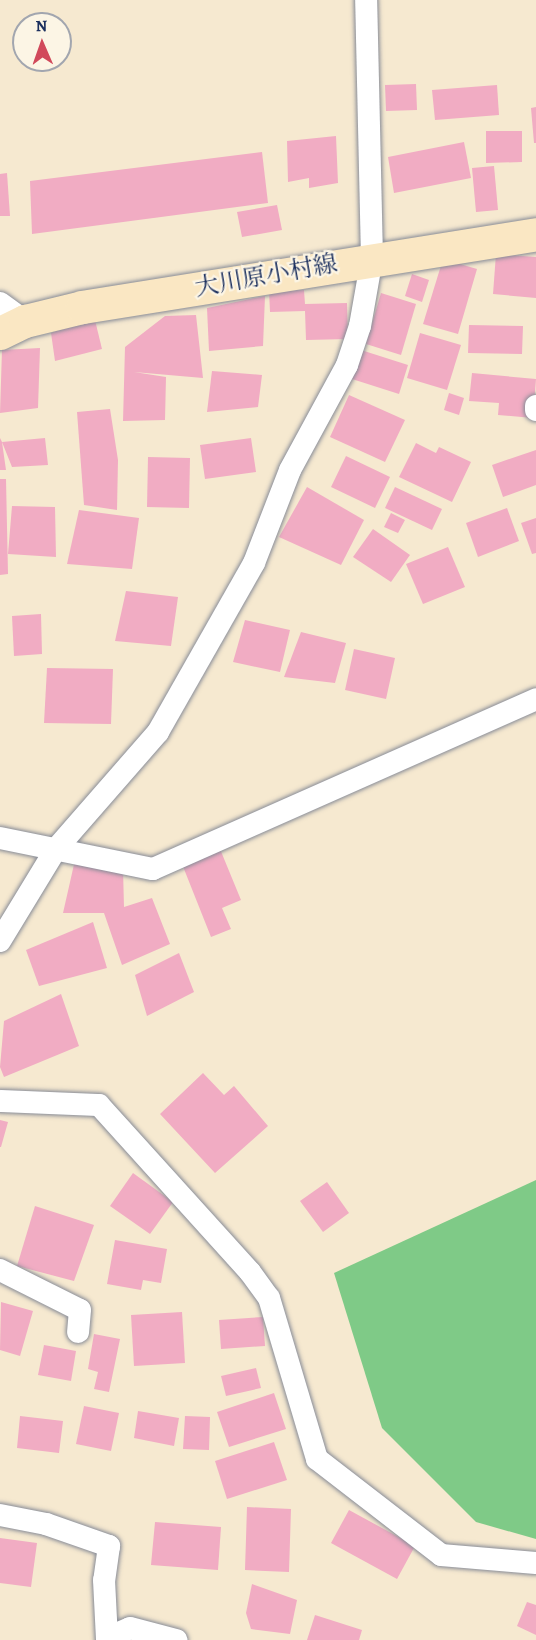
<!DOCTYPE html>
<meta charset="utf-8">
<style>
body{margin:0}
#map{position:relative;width:536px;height:1640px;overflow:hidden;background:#f6e9d0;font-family:Alegreya,"Noto Serif JP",serif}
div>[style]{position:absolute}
.green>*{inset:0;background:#7fca87}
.building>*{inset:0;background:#f1acc3}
.roads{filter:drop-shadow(0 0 2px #888c97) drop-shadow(0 0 2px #888c97)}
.minor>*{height:22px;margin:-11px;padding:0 11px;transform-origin:11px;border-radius:11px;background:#fff}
.secondary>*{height:33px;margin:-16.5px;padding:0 16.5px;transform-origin:16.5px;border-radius:16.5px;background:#fae7c3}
span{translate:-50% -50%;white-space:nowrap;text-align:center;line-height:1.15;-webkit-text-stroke:4.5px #fcf5e5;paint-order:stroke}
.street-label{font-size:24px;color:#1b2f5e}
.north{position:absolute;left:12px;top:12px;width:60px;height:60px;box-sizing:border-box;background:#fcf5e5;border:2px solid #a2a6af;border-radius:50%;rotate:358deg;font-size:16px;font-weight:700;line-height:24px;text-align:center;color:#1b2f5e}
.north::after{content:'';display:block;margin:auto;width:21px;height:27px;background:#d1495b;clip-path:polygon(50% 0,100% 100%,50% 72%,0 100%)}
</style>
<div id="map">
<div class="green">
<div style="clip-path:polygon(536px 1180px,536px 1539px,476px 1522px,382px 1428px,334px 1273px)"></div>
</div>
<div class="building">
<div style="clip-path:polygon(416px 84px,417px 110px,386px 111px,385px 85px)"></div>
<div style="clip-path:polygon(497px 85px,499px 115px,435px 120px,432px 90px)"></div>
<div style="clip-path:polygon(536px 107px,536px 143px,534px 143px,531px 108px)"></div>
<div style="clip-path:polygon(486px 131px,522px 131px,522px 162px,486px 163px)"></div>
<div style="clip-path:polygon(336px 136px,338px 183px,309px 188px,309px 178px,288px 182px,287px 141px)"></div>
<div style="clip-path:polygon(464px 142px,471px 178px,394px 193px,388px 157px)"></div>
<div style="clip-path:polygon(262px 152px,268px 203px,32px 234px,30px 181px)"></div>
<div style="clip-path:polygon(494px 166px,498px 210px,476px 212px,472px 168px)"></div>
<div style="clip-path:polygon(7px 173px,10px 216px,0 216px,0 174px)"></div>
<div style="clip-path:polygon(277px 205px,282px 230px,242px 237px,237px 212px)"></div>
<div style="clip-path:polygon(496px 254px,536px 257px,536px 298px,493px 294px)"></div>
<div style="clip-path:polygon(443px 259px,477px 269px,458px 334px,423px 324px)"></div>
<div style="clip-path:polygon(412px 274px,429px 280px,422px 302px,405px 296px)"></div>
<div style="clip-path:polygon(304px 290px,305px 304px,347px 303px,348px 339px,306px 340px,305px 311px,270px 312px,269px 291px)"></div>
<div style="clip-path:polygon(381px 293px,416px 304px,401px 355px,366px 344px)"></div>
<div style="clip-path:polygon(265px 296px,263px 346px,209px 351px,207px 308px)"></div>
<div style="clip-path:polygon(196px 315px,203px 378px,134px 372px,166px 377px,165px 420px,123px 421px,125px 347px,165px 316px)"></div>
<div style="clip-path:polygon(94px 316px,102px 349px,55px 361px,51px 333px)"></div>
<div style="clip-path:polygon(469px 325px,523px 326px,522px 354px,468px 353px)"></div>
<div style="clip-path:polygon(420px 333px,461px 345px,447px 390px,407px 378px)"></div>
<div style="clip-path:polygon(40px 348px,38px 408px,0 413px,2px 350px)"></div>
<div style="clip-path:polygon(361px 350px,408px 365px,399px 394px,352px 379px)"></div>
<div style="clip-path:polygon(212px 371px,262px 375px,258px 407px,207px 412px)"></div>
<div style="clip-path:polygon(472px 373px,536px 379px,533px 418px,498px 415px,499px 403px,469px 401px)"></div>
<div style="clip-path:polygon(449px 393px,464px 398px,459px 415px,444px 410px)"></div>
<div style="clip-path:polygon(349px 395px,405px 420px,385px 462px,330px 437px)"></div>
<div style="clip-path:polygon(110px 409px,118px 460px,117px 510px,84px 505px,77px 412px)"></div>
<div style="clip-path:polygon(0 438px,2px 442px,45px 438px,48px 465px,12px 467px,2px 442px,6px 470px,0 470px)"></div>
<div style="clip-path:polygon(251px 438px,256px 472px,205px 479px,200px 445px)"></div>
<div style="clip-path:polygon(416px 443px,436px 453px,439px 447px,471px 462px,452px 502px,399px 477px)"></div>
<div style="clip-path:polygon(536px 450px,536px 485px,503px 497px,492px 465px)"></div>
<div style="clip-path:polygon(346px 456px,390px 477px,375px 508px,331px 487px)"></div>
<div style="clip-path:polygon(148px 457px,190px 458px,189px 508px,147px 507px)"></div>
<div style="clip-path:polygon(0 479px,6px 479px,8px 574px,0 575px)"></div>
<div style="clip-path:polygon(307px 487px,364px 520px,341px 565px,279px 537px)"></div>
<div style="clip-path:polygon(395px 487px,442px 509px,432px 530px,385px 508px)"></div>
<div style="clip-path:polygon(12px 506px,55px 507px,56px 557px,8px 554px)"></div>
<div style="clip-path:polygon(507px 508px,519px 541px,478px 557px,466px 523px)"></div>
<div style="clip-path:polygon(79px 510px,139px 518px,132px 569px,67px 564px)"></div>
<div style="clip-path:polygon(391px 513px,405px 520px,398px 533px,384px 527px)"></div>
<div style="clip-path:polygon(536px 518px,536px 553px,532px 554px,521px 523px)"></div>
<div style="clip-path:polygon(373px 529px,410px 555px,391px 582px,353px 557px)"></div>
<div style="clip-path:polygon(448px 547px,465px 587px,423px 604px,406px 564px)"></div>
<div style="clip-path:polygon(126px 591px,178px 597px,171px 646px,115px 641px)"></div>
<div style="clip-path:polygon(41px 614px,42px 654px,14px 656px,12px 616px)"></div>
<div style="clip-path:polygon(245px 620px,290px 630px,280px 672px,233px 662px)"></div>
<div style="clip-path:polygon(301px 632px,346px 643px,335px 683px,284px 677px)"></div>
<div style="clip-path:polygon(354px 649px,395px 658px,386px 699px,345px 690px)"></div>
<div style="clip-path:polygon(47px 668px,113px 669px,111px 724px,44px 723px)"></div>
<div style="clip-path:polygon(220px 849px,241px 900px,222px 908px,231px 929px,211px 937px,182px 864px)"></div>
<div style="clip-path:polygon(75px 860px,123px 869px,124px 907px,152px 898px,170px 944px,122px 965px,104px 913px,63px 913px)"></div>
<div style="clip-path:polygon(93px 922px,107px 968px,39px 986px,26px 950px)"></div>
<div style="clip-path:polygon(179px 953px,194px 992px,147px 1016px,135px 975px)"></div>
<div style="clip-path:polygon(61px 994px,79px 1046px,4px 1077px,0 1067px,4px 1021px)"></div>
<div style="clip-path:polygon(203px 1073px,224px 1095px,234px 1086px,268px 1126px,215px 1173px,160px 1114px)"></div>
<div style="clip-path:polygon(0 1120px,8px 1122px,1px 1147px,0 1147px)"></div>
<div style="clip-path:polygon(133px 1173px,173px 1202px,150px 1234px,110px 1206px)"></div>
<div style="clip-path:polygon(327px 1182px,349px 1213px,323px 1232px,300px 1201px)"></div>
<div style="clip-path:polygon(35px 1206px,94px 1225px,74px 1281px,17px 1266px)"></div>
<div style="clip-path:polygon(115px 1240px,167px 1249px,161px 1283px,143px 1280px,141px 1290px,107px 1284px)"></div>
<div style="clip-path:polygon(1px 1302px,33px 1311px,20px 1356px,0 1350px)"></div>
<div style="clip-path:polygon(182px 1312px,185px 1363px,134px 1366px,131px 1315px)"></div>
<div style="clip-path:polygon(263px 1317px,265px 1346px,221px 1349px,219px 1320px)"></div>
<div style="clip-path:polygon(94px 1334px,120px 1339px,109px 1392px,94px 1389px,98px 1372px,88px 1369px)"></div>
<div style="clip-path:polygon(44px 1345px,76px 1351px,71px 1381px,38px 1375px)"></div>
<div style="clip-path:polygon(256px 1368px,261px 1388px,226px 1396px,221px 1376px)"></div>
<div style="clip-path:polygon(274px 1393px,286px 1429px,229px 1447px,217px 1412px)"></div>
<div style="clip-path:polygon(84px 1406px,119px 1413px,111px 1451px,76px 1444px)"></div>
<div style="clip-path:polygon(138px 1411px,179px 1418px,174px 1446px,134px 1438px)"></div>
<div style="clip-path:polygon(20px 1416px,63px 1421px,59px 1453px,17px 1448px)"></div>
<div style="clip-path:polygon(185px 1416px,210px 1417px,209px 1450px,183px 1449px)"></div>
<div style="clip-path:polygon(274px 1442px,287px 1480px,227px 1499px,215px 1461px)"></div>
<div style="clip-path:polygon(247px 1507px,291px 1509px,289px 1572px,245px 1570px)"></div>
<div style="clip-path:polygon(349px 1510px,415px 1546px,397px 1579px,331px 1543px)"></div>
<div style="clip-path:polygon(155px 1522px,221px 1527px,218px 1570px,151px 1565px)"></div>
<div style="clip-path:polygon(0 1538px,37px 1543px,31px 1587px,0 1583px)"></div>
<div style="clip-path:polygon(252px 1584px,297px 1600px,290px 1634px,251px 1629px,246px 1613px)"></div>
<div style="clip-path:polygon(527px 1602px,536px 1605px,536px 1635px,517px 1626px)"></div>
<div style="clip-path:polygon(315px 1615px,362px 1630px,359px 1640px,307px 1640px)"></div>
</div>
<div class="roads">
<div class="minor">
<div style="left:0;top:303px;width:31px;rotate:36deg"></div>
<div style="left:536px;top:406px;width:4px;rotate:90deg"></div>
<div style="left:0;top:838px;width:156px;rotate:11.5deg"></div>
<div style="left:153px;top:869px;width:419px;rotate:-23.9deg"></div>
<div style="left:0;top:941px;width:108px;rotate:-58.7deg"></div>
<div style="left:56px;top:849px;width:155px;rotate:-48.9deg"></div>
<div style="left:158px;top:732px;width:194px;rotate:-60.4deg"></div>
<div style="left:254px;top:563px;width:100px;rotate:-68.8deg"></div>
<div style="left:290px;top:470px;width:119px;rotate:-61.5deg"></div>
<div style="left:347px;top:365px;width:41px;rotate:-71.6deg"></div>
<div style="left:360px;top:326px;width:69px;rotate:-80deg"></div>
<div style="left:372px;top:258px;width:258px;rotate:-91.3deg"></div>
<div style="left:0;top:1101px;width:99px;rotate:2.3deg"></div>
<div style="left:99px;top:1105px;width:225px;rotate:47.9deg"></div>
<div style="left:250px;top:1272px;width:32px;rotate:54deg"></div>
<div style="left:269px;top:1298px;width:168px;rotate:73.4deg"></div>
<div style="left:317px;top:1459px;width:157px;rotate:37.7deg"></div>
<div style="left:441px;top:1555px;width:95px;rotate:4.8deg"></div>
<div style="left:0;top:1270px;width:89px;rotate:26.6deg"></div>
<div style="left:80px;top:1310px;width:22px;rotate:95deg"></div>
<div style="left:0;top:1515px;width:47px;rotate:11.1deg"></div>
<div style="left:46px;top:1524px;width:67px;rotate:19.2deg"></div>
<div style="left:109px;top:1546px;width:34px;rotate:98deg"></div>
<div style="left:104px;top:1580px;width:60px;rotate:87.1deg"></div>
<div style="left:107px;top:1638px;width:25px;rotate:-23deg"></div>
<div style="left:130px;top:1628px;width:48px;rotate:14.6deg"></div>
</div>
<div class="secondary">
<div style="left:0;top:333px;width:28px;rotate:-26deg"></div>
<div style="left:25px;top:321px;width:59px;rotate:-13.8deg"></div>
<div style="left:82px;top:307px;width:460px;rotate:-9.1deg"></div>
</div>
</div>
<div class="street-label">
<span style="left:266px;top:276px;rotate:-10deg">大川原小村線</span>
</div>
<div class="north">N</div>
</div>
